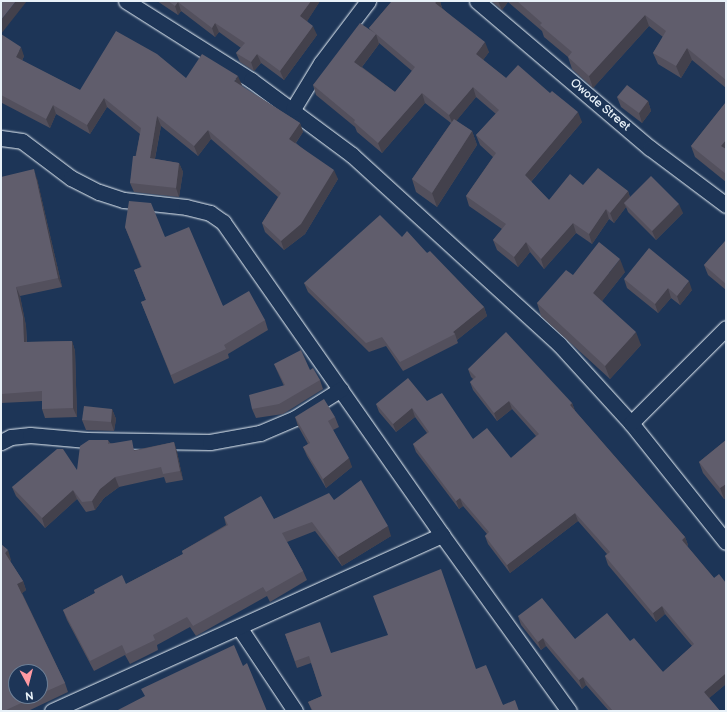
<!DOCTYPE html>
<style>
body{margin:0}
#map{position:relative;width:727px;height:712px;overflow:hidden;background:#1d3557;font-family:"Balsamiq Sans",sans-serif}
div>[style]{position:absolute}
.roads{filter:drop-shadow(0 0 1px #e8f1f8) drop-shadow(0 0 1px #e8f1f8)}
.street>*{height:15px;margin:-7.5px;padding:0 7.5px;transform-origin:7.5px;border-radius:7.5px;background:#1d3557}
.wall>*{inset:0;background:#53505d}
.shaded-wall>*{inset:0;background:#43414c}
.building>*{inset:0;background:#605d6c}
span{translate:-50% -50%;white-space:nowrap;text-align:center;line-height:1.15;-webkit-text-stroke:3px #1d3557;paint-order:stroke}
.street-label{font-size:12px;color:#e8f1f8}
.frame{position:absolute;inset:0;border:2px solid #e8f1f8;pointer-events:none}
.north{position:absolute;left:8px;top:664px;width:40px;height:40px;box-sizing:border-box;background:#1d3557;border:1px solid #6e8097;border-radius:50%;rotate:173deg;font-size:11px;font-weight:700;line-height:16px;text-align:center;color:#e8f1f8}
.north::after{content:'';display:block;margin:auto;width:14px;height:18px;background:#ff9aa2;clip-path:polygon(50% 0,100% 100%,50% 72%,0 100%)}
</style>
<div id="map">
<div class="roads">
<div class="street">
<div style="left:126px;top:1px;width:148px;rotate:32.3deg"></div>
<div style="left:251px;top:80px;width:126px;rotate:36.6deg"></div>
<div style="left:352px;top:155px;width:280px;rotate:42.4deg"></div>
<div style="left:559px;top:344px;width:107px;rotate:47.7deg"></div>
<div style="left:631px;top:423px;width:152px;rotate:51.4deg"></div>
<div style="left:477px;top:1px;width:227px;rotate:40.4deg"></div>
<div style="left:650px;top:148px;width:95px;rotate:36.9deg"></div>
<div style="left:293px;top:109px;width:54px;rotate:-58.7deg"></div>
<div style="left:321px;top:63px;width:78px;rotate:-52.8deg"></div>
<div style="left:1px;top:138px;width:21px;rotate:8deg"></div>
<div style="left:22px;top:141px;width:61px;rotate:37.1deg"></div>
<div style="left:71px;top:178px;width:31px;rotate:27deg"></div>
<div style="left:99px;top:192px;width:26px;rotate:18deg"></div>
<div style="left:124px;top:200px;width:62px;rotate:6.4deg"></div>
<div style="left:186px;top:207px;width:25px;rotate:14deg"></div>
<div style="left:210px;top:213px;width:16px;rotate:35deg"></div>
<div style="left:223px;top:222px;width:382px;rotate:55deg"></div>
<div style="left:442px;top:535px;width:217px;rotate:54.2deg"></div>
<div style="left:631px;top:423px;width:134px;rotate:-45deg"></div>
<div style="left:1px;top:442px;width:11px;rotate:-27deg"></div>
<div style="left:11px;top:437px;width:19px;rotate:-6deg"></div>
<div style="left:30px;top:435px;width:57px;rotate:5deg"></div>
<div style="left:87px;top:440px;width:123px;rotate:0.9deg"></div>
<div style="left:210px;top:442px;width:51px;rotate:-10.2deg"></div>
<div style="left:260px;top:433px;width:38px;rotate:-23deg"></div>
<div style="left:295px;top:418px;width:54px;rotate:-32.2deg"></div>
<div style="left:239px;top:627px;width:101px;rotate:56.3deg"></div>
<div style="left:52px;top:711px;width:428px;rotate:-24.3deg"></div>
</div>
</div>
<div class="wall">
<div style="clip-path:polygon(157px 1px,320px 1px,307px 21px,317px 35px,284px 80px,261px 63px,254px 71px,240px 62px,236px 53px,241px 48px,219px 32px,215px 37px,181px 11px,178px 15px)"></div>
<div style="clip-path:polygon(evenodd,392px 1px,440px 1px,442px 8px,489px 52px,483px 60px,506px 78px,582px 122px,531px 182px,549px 200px,583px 185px,628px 191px,630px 197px,683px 213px,656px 240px,628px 212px,626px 207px,614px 223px,609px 219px,592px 244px,576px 233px,544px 269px,530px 252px,518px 267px,497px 250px,493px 240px,502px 229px,469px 206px,466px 196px,493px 157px,480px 145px,476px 135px,496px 114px,476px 97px,456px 121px,472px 131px,477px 145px,437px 207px,416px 192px,412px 179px,451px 123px,425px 103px,382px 153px,357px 132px,355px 127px,316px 95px,313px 85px,370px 30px,369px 28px,392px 1px,379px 43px,412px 71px,395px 92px,362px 67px,379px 44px,379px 43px)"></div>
<div style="clip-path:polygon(491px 1px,726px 1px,726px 88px,692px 60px,681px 78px,658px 64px,653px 53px,663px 37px,649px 26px,593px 88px,572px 69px,568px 57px,544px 37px,542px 31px,508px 2px,502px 10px)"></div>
<div style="clip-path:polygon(1px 34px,24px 56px,22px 61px,80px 90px,186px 78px,242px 85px,241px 86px,300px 123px,303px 132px,296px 143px,338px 179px,305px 234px,284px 250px,265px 232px,262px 223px,278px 197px,211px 139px,198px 156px,161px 126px,155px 159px,179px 163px,183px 172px,179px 197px,134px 192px,130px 183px,140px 134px,107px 107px,90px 134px,56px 114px,50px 128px,2px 103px,1px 106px)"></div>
<div style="clip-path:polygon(617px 97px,648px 101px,651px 111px,642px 123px,621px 107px)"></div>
<div style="clip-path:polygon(726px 102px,726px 182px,695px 157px,691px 146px)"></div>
<div style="clip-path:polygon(1px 177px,37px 179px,62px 287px,20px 296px,26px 326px,27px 342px,72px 341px,75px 351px,77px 417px,45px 418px,42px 409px,42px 401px,1px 403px)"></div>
<div style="clip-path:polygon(125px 227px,165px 237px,223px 306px,265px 320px,268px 330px,228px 354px,229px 358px,174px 384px,141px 302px,146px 300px,134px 270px,141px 267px)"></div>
<div style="clip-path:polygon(402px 237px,427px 253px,484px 307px,487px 316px,457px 340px,458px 343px,403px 371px,386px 346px,369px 352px,308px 292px,304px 283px)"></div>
<div style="clip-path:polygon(726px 240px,726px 290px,708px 275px,704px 265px)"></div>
<div style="clip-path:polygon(625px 272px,602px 301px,641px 345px,610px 379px,541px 316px,537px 303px,573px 275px)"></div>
<div style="clip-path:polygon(624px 279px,692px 290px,680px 305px,671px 298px,658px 313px,627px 288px)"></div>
<div style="clip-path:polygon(274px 364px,310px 370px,320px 380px,323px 389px,283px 414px,256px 418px,252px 409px,284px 386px,278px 373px)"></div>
<div style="clip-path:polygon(468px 369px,572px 403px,575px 411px,685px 537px,688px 545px,687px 546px,714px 578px,726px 583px,726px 684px,709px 698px,720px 711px,609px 711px,586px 685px,582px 689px,546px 646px,541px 650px,521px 625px,518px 616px,575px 639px,630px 641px,663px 672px,692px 646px,665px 614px,656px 622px,608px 565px,605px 556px,607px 554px,578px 521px,510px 573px,488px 544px,485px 536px,487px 534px,463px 506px,459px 509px,416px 452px,413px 444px,427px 433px,415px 417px,396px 432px,379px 412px,376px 404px,427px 401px,473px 439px,511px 458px,536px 436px,512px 409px,497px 421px,473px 390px,470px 382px,473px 379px,471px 377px)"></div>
<div style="clip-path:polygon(112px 409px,116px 419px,114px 431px,86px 430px,82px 420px)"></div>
<div style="clip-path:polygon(295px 417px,335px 417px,339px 427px,333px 430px,352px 467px,326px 488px,307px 456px,303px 447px,308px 444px,298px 426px)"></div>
<div style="clip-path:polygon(108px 440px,110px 443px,135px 450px,174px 442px,177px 452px,183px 480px,166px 483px,164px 477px,119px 487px,104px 498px,95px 510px,86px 512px,77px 499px,45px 528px,16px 496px,12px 487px,77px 470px)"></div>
<div style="clip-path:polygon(726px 440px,726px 498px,724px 499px,703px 473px,699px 462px)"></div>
<div style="clip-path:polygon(334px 500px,391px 536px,342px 566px,315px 531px,287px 542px,303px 571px,307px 580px,270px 602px,267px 596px,196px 636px,190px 627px,157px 645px,158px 650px,130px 664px,125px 655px,94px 671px,67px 620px,63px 610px,95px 593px,94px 590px,126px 584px,183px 554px,182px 551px,226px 525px,224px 517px,274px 519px)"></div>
<div style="clip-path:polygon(evenodd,1px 544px,11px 560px,10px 561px,23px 581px,26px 590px,22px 593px,65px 683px,68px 692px,28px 711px,1px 711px,1px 544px,40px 672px,40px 696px,16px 696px,40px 672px)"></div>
<div style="clip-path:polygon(285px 634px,331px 653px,476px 669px,503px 705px,519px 711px,312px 711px,308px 702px,322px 696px,311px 663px,297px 668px)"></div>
</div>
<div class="shaded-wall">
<div style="clip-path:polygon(16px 1px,27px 1px,1px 34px,1px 20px)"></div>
<div style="clip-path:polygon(311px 1px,320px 1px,304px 26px,300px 16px)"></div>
<div style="clip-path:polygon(437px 1px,440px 1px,442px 9px,435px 3px)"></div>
<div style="clip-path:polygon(498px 1px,508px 1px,508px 2px,502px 10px)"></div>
<div style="clip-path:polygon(178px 2px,181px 11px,178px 15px,175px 6px)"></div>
<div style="clip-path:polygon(645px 15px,649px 26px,593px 88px,589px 76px)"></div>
<div style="clip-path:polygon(215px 23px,219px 32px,215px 37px,212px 28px)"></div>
<div style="clip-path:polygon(313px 26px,317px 35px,284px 80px,280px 71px)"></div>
<div style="clip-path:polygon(376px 34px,379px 44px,358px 72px,354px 62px)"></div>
<div style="clip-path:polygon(485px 42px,489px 52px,480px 64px,476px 54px)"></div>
<div style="clip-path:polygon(21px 47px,24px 56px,19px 67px,16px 57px)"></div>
<div style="clip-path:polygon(687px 48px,692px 60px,681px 78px,676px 66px)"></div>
<div style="clip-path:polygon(257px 54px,261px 63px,254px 71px,251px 62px)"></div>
<div style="clip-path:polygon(238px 76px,242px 85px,237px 90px,234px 81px)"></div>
<div style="clip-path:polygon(473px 87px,476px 97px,453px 125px,449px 115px)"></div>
<div style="clip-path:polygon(422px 93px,425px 103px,382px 153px,378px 143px)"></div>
<div style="clip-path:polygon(104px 98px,107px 107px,90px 134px,87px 125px)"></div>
<div style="clip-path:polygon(648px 101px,651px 111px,642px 123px,639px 113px)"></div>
<div style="clip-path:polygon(53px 105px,56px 114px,50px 128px,46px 119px)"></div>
<div style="clip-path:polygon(578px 112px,582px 122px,528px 185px,525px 175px)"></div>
<div style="clip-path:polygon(157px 116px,161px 126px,153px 168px,150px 158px)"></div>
<div style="clip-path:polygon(300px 123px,303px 132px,292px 148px,289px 139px)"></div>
<div style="clip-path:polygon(208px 130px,211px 139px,198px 156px,194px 146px)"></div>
<div style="clip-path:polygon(472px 131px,477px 145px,437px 207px,432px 193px)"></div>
<div style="clip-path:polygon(726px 140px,726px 157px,721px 146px)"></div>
<div style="clip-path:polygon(179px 163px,183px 172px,179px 197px,176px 188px)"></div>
<div style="clip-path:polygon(34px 169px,37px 179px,62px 287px,58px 278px)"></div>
<div style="clip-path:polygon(334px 170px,338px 179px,305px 234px,284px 250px,281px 241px)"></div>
<div style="clip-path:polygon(628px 191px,631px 201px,624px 203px,626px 207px,614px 223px,610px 213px)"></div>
<div style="clip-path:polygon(679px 204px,683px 213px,656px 240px,652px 231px)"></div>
<div style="clip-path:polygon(606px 209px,609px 219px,592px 244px,589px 234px)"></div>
<div style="clip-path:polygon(573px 223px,576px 233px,544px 269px,541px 259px)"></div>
<div style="clip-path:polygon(526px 242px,530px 252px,518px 267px,514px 257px)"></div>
<div style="clip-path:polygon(620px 259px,625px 272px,598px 306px,593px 293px)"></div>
<div style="clip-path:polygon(689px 281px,692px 290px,680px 305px,677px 296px)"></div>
<div style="clip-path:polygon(16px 287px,20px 296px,26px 326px,27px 352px,24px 342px)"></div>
<div style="clip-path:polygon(668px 288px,671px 298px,658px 313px,655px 304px)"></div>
<div style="clip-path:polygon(484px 307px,487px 316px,457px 340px,455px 334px,453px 332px)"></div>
<div style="clip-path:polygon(636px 332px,641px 345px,610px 379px,605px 366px)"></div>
<div style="clip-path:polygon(72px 341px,75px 351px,77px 417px,73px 408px)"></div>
<div style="clip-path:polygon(509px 401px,512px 409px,497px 421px,494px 413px)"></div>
<div style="clip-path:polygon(572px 403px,575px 411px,570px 405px)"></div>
<div style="clip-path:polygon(412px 408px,415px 417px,396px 432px,393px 424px)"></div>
<div style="clip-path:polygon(112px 409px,116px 419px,114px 431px,111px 422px)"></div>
<div style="clip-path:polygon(174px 442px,177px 452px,183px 480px,180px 471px)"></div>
<div style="clip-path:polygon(349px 458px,352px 467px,326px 488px,323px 479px)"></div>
<div style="clip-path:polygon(115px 477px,119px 487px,104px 498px,95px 510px,92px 501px,100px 489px)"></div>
<div style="clip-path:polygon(726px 484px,726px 498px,724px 499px,720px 488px)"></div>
<div style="clip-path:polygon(73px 490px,77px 499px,45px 528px,42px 518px)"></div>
<div style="clip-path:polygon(460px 498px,463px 506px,459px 509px,456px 501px)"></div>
<div style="clip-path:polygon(575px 513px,578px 521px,510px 573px,507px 565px)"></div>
<div style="clip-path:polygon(388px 526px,391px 536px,342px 566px,338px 557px)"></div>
<div style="clip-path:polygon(685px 537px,688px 545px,685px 548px,682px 540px)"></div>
<div style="clip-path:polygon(8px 550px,11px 560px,9px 562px,5px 553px)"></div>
<div style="clip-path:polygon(23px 581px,26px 590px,21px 594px,17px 584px)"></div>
<div style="clip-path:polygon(662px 606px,665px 614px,656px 622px,653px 613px)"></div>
<div style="clip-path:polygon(543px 638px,546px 646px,541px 650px,538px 642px)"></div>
<div style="clip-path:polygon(725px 674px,726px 677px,726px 684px,707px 700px,704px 692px)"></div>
<div style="clip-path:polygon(583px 677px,586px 685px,582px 689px,579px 680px)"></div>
</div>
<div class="building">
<div style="clip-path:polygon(1px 1px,16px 1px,1px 20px)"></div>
<div style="clip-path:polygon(168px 1px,311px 1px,300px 16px,313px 26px,280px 71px,257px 54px,251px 62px,236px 53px,245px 43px,215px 23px,212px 28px,178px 2px,175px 6px)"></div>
<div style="clip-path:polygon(392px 1px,437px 1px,435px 3px,485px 42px,476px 54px,506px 78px,518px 65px,550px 93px,552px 91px,578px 112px,525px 175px,549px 200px,570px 174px,583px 185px,598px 168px,628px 191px,610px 213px,606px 209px,589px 234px,573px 223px,541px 259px,526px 242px,514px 257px,493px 240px,506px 224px,466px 196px,496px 153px,476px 135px,499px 110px,473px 87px,449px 115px,422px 93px,378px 143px,354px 122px,355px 120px,313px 85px,360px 23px,376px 34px,354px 62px,395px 92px,415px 67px,369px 28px)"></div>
<div style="clip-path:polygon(517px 1px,726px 1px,726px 80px,687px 48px,676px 66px,653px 53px,666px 31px,645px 15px,589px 76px,568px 57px,572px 52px,540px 25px,542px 23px)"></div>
<div style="clip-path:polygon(116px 31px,157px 54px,186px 78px,202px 54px,238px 76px,234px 81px,300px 123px,289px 139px,334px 170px,301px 224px,281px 241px,262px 223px,281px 193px,208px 130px,194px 146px,157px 116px,150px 158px,179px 163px,176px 188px,130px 183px,133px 156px,136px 156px,141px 128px,104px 98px,87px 125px,53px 105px,46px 119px,1px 95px,1px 34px,21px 47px,16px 57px,80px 90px)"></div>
<div style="clip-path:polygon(627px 85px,648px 101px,639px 113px,617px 97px)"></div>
<div style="clip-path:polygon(726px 102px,726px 140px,721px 146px,726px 149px,726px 174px,691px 146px)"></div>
<div style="clip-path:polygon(454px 119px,472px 131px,432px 193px,412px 179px)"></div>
<div style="clip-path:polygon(34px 169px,58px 278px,16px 287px,23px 317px,24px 342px,72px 341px,73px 408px,42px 409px,42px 391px,1px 394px,1px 177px)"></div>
<div style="clip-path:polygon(651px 176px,679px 204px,652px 231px,624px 203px)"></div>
<div style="clip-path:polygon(129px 201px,151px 203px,165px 237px,189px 227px,223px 306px,249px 291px,265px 320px,224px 345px,226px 349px,171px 375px,141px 302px,146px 300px,134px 270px,142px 267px,125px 227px)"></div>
<div style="clip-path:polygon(380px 215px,402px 237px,407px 231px,427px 253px,430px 251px,484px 307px,453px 332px,455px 334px,400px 362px,382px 337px,366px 343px,304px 283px)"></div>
<div style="clip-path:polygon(726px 240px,726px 284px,704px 265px)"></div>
<div style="clip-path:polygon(599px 242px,620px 259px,593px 293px,636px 332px,605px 366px,537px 303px,566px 270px,573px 275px)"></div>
<div style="clip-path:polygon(649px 248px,689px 281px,677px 296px,668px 288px,655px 304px,624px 279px)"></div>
<div style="clip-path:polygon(506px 332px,572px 403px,570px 405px,685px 537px,682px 540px,714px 578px,719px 574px,726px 583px,726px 675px,725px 674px,704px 692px,720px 711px,613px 711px,583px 677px,579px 680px,543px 638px,538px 642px,518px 616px,542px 598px,575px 639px,607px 613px,630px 641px,634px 638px,663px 672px,694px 644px,662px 606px,653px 613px,605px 556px,610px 552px,575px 513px,507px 565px,485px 536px,489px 532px,460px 498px,456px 501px,413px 444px,429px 432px,412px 408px,393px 424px,376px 404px,408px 378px,427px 401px,442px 393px,473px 439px,487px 428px,511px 458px,539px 434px,509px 401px,494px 413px,470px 382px,476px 377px,468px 369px)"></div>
<div style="clip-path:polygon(301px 350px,310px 370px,313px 368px,320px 380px,279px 404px,252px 409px,249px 395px,285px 385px,274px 364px)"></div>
<div style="clip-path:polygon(324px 399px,335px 417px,328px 421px,349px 458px,323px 479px,303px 447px,310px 443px,295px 417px)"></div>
<div style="clip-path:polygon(84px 406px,112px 409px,111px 422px,82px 420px)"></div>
<div style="clip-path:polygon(89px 440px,108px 440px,108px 444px,132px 440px,134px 451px,174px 442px,180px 471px,163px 474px,161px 467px,115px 477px,100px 489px,92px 501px,82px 502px,73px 490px,42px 518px,12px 487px,57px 449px,63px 449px,77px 470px,80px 446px)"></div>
<div style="clip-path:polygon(726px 440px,726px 484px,720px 488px,699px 462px)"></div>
<div style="clip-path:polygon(361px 480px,388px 526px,338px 557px,312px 522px,282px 533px,303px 571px,266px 592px,263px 587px,193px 626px,187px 617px,153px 635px,155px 640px,126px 654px,122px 645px,90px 661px,63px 610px,95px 593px,94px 590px,122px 575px,126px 584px,183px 554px,182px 551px,228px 525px,224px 517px,261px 496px,274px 519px,329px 493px,334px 500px)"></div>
<div style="clip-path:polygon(1px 544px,8px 550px,5px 553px,23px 581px,17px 584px,65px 683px,40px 694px,40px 672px,16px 672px,16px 696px,36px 696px,4px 711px,1px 711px)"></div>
<div style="clip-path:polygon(441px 569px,476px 669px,486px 665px,503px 705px,515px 700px,519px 711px,313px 711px,308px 702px,322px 696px,309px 656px,295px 661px,285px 634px,320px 622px,331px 653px,388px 635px,373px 596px)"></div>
<div style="clip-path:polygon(234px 645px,243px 666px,247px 663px,267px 711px,116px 711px,145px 696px,141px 689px)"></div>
</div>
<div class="street-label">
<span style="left:600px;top:105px;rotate:40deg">Owode Street</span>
</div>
<div class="frame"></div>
<div class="north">N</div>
</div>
